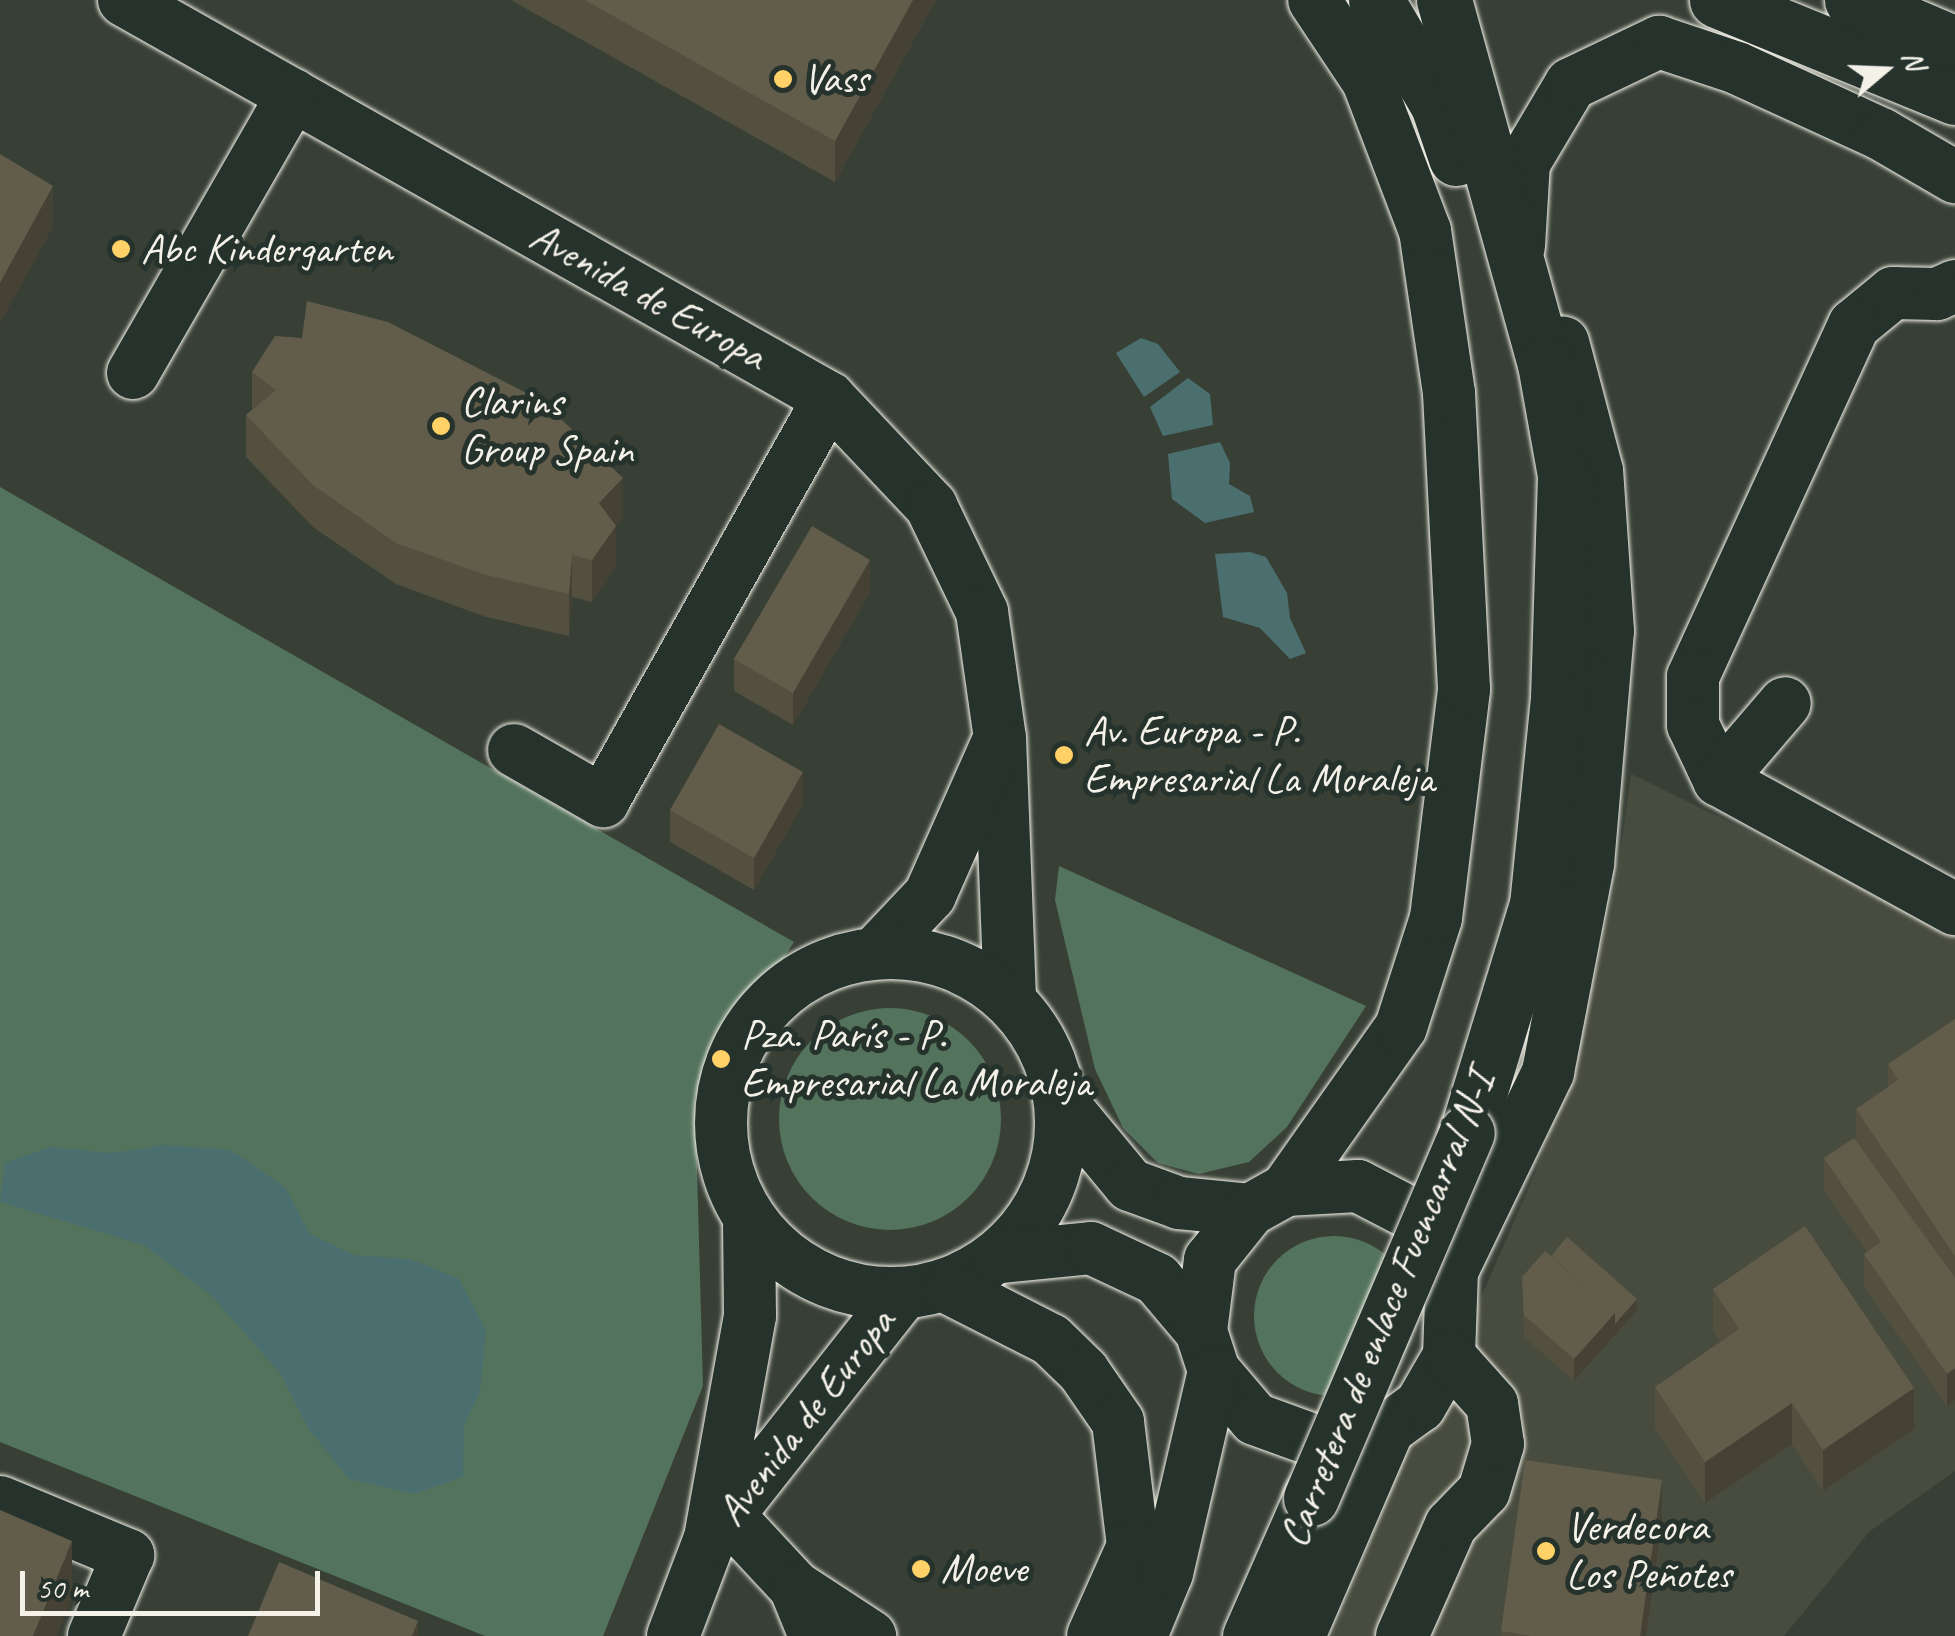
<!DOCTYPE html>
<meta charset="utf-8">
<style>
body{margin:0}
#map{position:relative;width:1955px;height:1636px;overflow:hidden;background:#384036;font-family:Caveat,sans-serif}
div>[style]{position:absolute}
.built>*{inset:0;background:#484c3f}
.green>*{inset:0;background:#54735d}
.round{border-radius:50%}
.water>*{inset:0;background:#4a6f6e}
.roads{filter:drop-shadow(0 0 2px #f4f1e8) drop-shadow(0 0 2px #f4f1e8)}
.minor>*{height:52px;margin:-26px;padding:0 26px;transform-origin:26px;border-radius:26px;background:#26332d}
.minor>.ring{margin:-26px;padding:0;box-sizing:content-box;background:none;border:52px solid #26332d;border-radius:50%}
.major>*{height:55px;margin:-27.5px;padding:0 27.5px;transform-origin:27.5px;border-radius:27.5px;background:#26332d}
.highway>*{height:55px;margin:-27.5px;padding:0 27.5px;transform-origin:27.5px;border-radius:27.5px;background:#26332d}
.bridges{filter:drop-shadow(0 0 2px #f4f1e8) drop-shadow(0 0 2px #f4f1e8)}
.major-bridge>*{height:55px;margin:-27.5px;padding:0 27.5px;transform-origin:27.5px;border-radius:27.5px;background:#26332d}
.wall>*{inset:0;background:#545040}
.shaded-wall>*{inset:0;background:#454134}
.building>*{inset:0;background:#625d4b}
.dots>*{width:28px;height:28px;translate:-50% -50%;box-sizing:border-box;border:5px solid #26332d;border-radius:50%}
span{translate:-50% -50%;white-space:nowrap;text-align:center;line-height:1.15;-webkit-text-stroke:10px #26332d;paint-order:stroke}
.poi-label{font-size:42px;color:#f4f1e8}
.left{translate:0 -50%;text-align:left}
.street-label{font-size:42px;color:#f4f1e8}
.north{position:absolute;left:1835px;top:20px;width:100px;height:100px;-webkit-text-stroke:8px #26332d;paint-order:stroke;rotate:71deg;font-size:28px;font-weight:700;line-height:40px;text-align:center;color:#f4f1e8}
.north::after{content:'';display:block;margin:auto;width:35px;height:45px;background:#f4f1e8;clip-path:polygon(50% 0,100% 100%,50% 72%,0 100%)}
.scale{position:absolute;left:20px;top:1571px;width:300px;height:45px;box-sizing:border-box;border:5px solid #f4f1e8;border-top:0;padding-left:12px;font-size:30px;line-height:35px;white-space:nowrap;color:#f4f1e8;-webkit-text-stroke:8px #26332d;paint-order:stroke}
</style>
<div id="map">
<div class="built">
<div style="clip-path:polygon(1631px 774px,1955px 932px,1955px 1471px,1870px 1531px,1784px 1636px,1332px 1636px,1418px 1423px,1449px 1403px,1479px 1339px,1473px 1316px,1536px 1171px,1582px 1031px,1618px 872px)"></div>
</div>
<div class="green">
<div style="clip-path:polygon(0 487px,794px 942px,695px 1097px,703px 1386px,603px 1636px,485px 1636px,0 1442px)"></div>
<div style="clip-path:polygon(1059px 866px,1366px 1006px,1287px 1127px,1249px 1162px,1199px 1174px,1158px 1163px,1123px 1128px,1095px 1069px,1055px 900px)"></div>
<div class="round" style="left:779px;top:1008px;width:222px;height:222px"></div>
<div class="round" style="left:1254px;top:1236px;width:160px;height:160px"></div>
</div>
<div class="water">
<div style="clip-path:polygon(1141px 338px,1158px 344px,1180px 372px,1144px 397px,1116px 353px)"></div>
<div style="clip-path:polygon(1188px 378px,1210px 394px,1213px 425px,1163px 436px,1150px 407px)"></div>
<div style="clip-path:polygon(1220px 442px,1230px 463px,1229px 484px,1250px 496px,1254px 512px,1205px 523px,1172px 499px,1168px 454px)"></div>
<div style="clip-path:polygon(1250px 552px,1266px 557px,1287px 593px,1290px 618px,1306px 653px,1290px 659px,1260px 628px,1223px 617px,1215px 554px)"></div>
<div style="clip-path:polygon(164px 1145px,231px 1150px,285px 1187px,310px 1234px,354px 1255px,411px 1259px,459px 1279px,486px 1330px,480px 1392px,464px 1426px,463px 1477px,414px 1494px,349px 1479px,308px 1428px,280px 1373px,211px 1295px,144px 1245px,0 1202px,5px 1163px,50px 1147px,112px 1153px)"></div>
</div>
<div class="roads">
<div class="minor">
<div style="left:124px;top:0;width:810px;rotate:29.45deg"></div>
<div style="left:829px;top:398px;width:149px;rotate:46.6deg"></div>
<div style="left:931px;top:506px;width:118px;rotate:64.3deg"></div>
<div style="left:982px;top:612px;width:127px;rotate:81.9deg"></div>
<div style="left:1000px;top:738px;width:259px;rotate:87.8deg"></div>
<div style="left:1519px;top:246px;width:83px;rotate:-86.6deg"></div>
<div style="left:1524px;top:163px;width:92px;rotate:-59.3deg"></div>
<div style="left:1571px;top:84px;width:98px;rotate:-25.5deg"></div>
<div style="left:1659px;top:42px;width:82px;rotate:18.4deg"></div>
<div style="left:1737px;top:68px;width:158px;rotate:24.6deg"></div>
<div style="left:1881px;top:134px;width:86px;rotate:30.2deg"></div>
<div style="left:1955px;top:286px;width:20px;rotate:156deg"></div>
<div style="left:1937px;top:294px;width:44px;rotate:-178.7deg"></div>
<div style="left:1893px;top:293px;width:50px;rotate:140.6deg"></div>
<div style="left:1854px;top:325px;width:387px;rotate:114.6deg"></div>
<div style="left:1693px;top:677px;width:48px;rotate:90deg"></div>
<div style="left:1693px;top:725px;width:61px;rotate:64.7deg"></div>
<div style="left:1719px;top:780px;width:269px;rotate:28.7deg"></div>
<div style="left:133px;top:373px;width:321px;rotate:-60.1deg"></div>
<div style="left:514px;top:750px;width:103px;rotate:29.8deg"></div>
<div style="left:603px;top:801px;width:462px;rotate:-60.7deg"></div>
<div style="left:1719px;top:780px;width:101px;rotate:-49.4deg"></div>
<div style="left:878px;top:950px;width:76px;rotate:-46.6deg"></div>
<div style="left:930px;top:895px;width:165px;rotate:-66.1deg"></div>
<div class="ring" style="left:721px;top:953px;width:288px;height:288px"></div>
<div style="left:1063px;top:1104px;width:105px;rotate:50.4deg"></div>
<div style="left:1130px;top:1185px;width:52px;rotate:20.2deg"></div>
<div style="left:1179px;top:1203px;width:71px;rotate:5.6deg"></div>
<div style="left:1286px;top:1190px;width:72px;rotate:-3.2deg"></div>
<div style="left:1358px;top:1186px;width:63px;rotate:27.4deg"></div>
<div style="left:1414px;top:1215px;width:58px;rotate:55.5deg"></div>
<div style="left:1000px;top:1257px;width:91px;rotate:-5.6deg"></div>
<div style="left:1091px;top:1248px;width:73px;rotate:25.2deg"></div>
<div style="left:1157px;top:1279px;width:68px;rotate:49.8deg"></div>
<div style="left:1201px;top:1331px;width:42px;rotate:72deg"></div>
<div style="left:1214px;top:1371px;width:63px;rotate:49.5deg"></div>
<div style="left:1255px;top:1419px;width:70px;rotate:20deg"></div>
<div style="left:1321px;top:1443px;width:68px;rotate:-11.8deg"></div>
<div style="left:1388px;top:1429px;width:39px;rotate:-36deg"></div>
<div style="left:1420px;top:1406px;width:58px;rotate:-59.9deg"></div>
<div style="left:1449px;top:1356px;width:85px;rotate:-88deg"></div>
<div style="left:1452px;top:1271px;width:221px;rotate:-64.2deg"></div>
<div style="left:1548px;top:1072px;width:212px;rotate:-79.1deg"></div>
<div style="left:1588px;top:864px;width:234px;rotate:-85.1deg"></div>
<div style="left:1608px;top:631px;width:160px;rotate:-93.9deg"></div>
<div style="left:1597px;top:471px;width:133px;rotate:-104.8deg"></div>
<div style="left:951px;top:1289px;width:112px;rotate:27deg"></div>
<div style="left:1051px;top:1340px;width:45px;rotate:44.1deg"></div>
<div style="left:1083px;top:1371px;width:62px;rotate:55.5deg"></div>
<div style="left:1118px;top:1422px;width:125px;rotate:83.1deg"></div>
<div style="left:1133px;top:1546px;width:98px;rotate:114deg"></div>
<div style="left:1201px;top:1331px;width:72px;rotate:-82.8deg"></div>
<div style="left:1210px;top:1260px;width:64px;rotate:-51.3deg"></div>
<div style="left:1250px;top:1210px;width:41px;rotate:-29.1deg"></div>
<div style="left:1286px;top:1190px;width:199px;rotate:-54.8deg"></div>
<div style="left:1401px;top:1027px;width:114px;rotate:-72.2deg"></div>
<div style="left:1436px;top:918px;width:231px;rotate:-83deg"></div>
<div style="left:1464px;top:689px;width:296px;rotate:-92.9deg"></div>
<div style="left:1449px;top:393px;width:164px;rotate:-98.4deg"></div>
<div style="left:1425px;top:231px;width:160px;rotate:-110.8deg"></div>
<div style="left:1368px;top:81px;width:97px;rotate:-123.7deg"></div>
<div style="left:0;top:1502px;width:139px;rotate:22.5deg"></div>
<div style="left:128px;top:1555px;width:88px;rotate:112.8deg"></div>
<div style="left:728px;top:1515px;width:98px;rotate:47.1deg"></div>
<div style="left:795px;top:1587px;width:53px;rotate:67.8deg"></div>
<div style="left:714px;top:1533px;width:303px;rotate:-51.7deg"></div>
<div style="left:795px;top:1587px;width:90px;rotate:33.2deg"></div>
<div style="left:673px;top:1636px;width:105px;rotate:-69.3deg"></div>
<div style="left:710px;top:1538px;width:226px;rotate:-79.8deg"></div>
<div style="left:750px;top:1316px;width:95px;rotate:-90.6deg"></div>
<div style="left:1141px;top:1636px;width:68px;rotate:-67.6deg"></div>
<div style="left:1167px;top:1573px;width:207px;rotate:-76.9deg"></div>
<div style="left:1299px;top:1636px;width:225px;rotate:-66.7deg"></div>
<div style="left:1402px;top:1636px;width:121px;rotate:-66.2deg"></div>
<div style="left:1451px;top:1525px;width:47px;rotate:-45.9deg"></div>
<div style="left:1484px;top:1491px;width:49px;rotate:-73.4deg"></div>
<div style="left:1498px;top:1444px;width:40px;rotate:-98.5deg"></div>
<div style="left:1492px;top:1404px;width:64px;rotate:-131.9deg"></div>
</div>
<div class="major">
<div style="left:1376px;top:0;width:122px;rotate:59.4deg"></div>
<div style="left:1438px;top:105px;width:56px;rotate:71.2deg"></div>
<div style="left:1444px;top:0;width:378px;rotate:74.5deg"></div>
<div style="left:1545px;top:364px;width:113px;rotate:79.8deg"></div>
<div style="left:1565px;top:475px;width:223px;rotate:91.8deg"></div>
<div style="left:1558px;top:698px;width:207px;rotate:95.8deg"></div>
<div style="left:1537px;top:904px;width:239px;rotate:107deg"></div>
<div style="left:1250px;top:1636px;width:151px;rotate:-66.2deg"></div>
</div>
<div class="highway">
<div style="left:1717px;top:0;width:257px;rotate:22.2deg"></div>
<div style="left:1852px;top:0;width:112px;rotate:23.1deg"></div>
</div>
</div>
<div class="bridges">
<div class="major-bridge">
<div style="left:1311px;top:1498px;width:397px;rotate:-66.9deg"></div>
</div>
</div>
<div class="wall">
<div style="clip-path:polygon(511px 0,936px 0,835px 182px)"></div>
<div style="clip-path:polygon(252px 372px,623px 519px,616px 526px,616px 567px,592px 602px,572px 597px,569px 636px,486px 617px,396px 584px,313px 527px,246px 457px,246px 415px,252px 410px)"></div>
<div style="clip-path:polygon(870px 592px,793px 725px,734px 691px,734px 659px)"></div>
<div style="clip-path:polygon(803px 804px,754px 890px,670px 842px,670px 810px)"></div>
<div style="clip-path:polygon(1955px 1019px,1955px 1400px,1947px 1406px,1864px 1286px,1864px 1254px,1867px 1252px,1824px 1190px,1824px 1158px,1856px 1140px,1856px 1109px,1888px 1087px,1888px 1064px)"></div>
<div style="clip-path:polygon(1522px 1277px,1637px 1310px,1574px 1381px,1524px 1337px)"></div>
<div style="clip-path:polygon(1713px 1289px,1914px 1429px,1823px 1491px,1792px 1444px,1705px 1503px,1655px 1428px,1655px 1387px,1720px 1342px,1713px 1331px)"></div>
<div style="clip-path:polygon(1662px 1521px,1646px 1636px,1501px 1636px,1501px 1631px)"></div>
</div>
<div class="shaded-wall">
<div style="clip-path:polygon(913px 0,936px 0,835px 182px,835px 141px)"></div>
<div style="clip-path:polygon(53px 186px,53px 227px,0 324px,0 283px)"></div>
<div style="clip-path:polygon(623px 478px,623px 519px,616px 526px,616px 567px,592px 602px,592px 560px,599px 503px)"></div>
<div style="clip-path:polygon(572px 555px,572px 597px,569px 636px,569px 594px)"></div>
<div style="clip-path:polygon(870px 560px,870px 592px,793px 725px,793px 693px)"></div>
<div style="clip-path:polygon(803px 772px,803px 804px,754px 890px,754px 858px)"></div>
<div style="clip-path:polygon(1637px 1299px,1637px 1310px,1574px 1381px,1574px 1359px,1615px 1313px)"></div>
<div style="clip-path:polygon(1955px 1368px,1955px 1400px,1947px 1406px,1947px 1374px)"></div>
<div style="clip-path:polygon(1914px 1388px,1914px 1429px,1823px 1491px,1823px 1450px)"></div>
<div style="clip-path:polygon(1792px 1403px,1792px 1444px,1705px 1503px,1705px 1462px)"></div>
<div style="clip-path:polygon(1662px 1480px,1662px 1521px,1646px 1636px,1640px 1636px)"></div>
<div style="clip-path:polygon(72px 1541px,72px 1598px,57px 1636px,33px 1636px)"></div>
<div style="clip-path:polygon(418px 1621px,418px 1636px,412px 1636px)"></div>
</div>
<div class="building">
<div style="clip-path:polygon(585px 0,913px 0,835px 141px)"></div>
<div style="clip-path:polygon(0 154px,53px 186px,0 283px)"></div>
<div style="clip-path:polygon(307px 301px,388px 322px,542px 401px,623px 478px,599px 503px,616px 526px,592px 560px,572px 555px,569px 594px,486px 575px,396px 543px,313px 485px,246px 415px,276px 390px,252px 372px,275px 336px,302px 338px)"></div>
<div style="clip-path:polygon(812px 526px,870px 560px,793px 693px,734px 659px)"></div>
<div style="clip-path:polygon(719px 724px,803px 772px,754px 858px,670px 810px)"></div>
<div style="clip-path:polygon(1955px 1019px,1955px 1256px,1856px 1109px,1898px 1080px,1888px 1064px)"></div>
<div style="clip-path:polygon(1854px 1138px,1955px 1278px,1955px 1368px,1947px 1374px,1864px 1254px,1881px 1242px,1824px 1158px)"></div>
<div style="clip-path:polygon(1805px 1226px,1914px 1388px,1823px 1450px,1792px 1403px,1705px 1462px,1655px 1387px,1739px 1329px,1713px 1289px)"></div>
<div style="clip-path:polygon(1567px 1237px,1637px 1299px,1615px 1324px,1615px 1313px,1551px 1256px)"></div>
<div style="clip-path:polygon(1545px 1251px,1615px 1313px,1574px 1359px,1524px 1315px,1522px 1277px)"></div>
<div style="clip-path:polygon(1525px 1460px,1662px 1480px,1640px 1636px,1532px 1636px,1501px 1631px)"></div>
<div style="clip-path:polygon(0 1510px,72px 1541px,33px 1636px,0 1636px)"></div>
<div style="clip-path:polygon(279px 1562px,418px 1621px,412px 1636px,248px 1636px)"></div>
</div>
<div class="dots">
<div style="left:783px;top:79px;background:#ffd166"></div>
<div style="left:121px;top:249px;background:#ffd166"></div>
<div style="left:441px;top:426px;background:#ffd166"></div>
<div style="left:1064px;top:755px;background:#ffd166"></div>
<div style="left:721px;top:1059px;background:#ffd166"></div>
<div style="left:1546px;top:1551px;background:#ffd166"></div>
<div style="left:921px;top:1569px;background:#ffd166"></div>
</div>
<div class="poi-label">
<span class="left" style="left:803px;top:79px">Vass</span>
<span class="left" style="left:141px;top:249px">Abc Kindergarten</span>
<span class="left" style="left:461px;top:426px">Clarins<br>Group Spain</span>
<span class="left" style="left:1084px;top:755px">Av. Europa - P.<br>Empresarial La Moraleja</span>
<span class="left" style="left:741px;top:1059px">Pza. París - P.<br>Empresarial La Moraleja</span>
<span class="left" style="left:1566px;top:1551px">Verdecora<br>Los Peñotes</span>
<span class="left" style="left:941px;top:1569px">Moeve</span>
</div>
<div class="street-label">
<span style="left:648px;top:296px;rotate:29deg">Avenida de Europa</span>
<span style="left:1387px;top:1309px;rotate:-68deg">Carretera de enlace Fuencarral N-I</span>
<span style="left:806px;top:1417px;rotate:-52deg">Avenida de Europa</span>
</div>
<div class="north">N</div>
<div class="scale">50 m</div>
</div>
